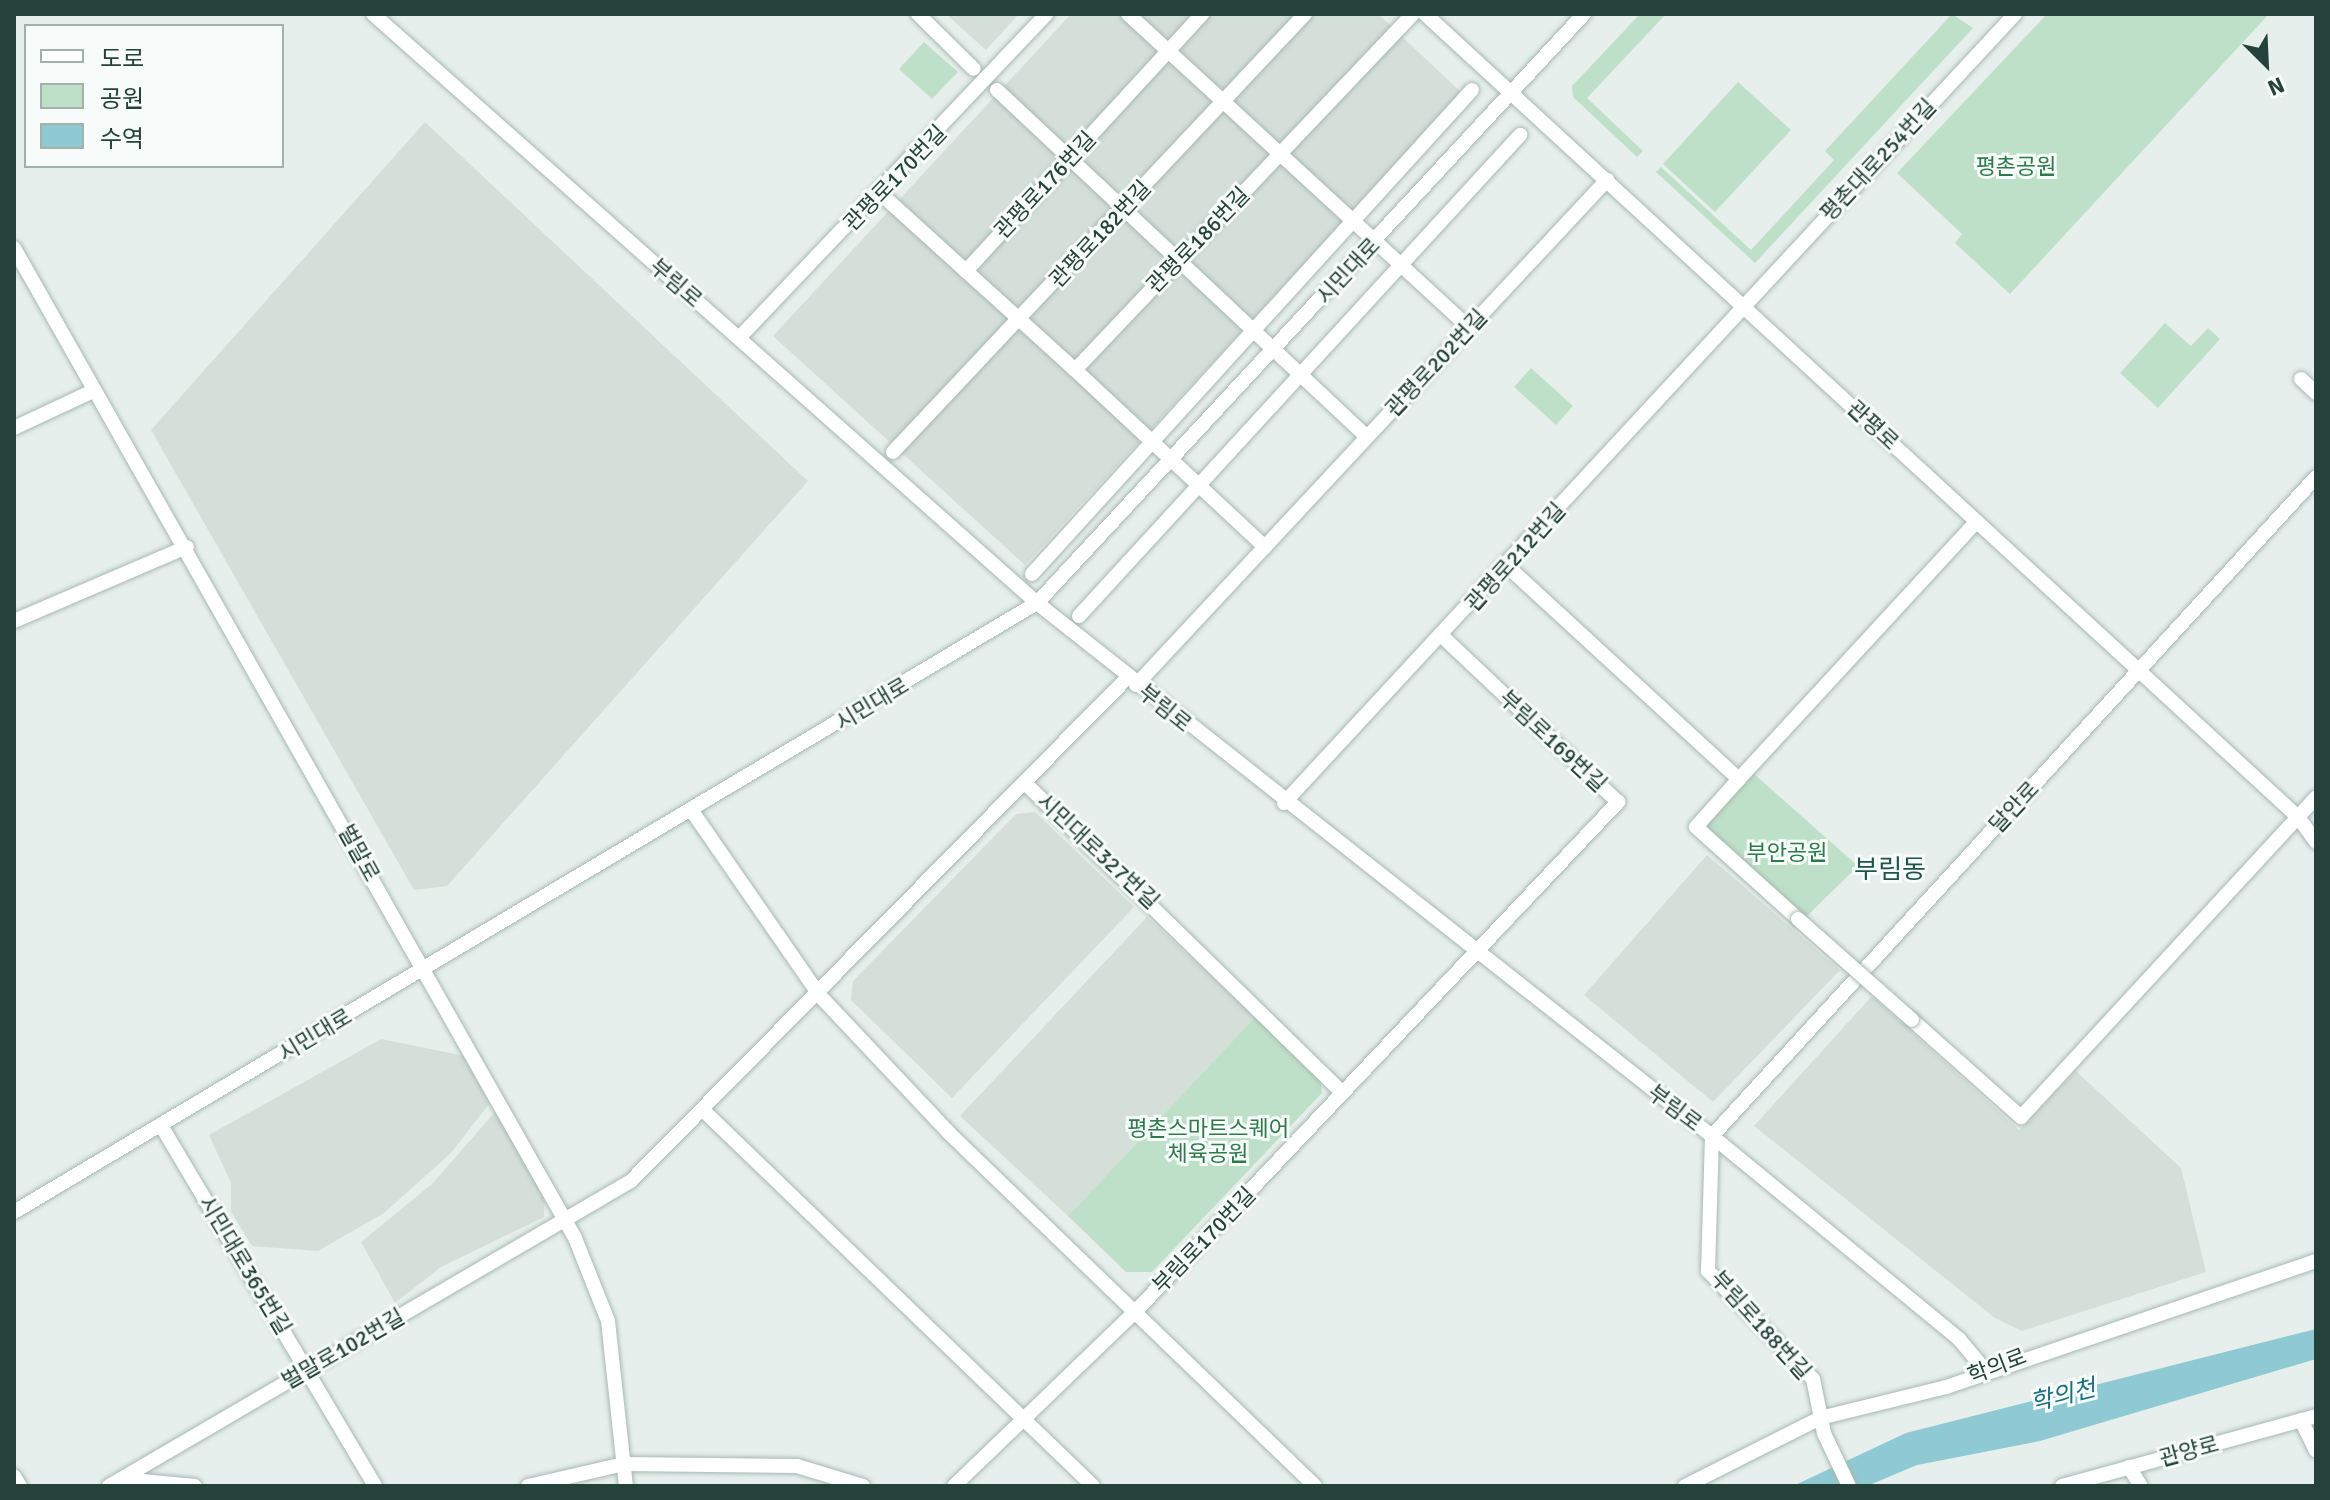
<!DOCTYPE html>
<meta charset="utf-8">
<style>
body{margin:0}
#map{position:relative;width:2330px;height:1500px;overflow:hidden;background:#e6efeb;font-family:Signika,"Noto Sans KR",sans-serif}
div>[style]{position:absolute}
.built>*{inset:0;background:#d4dfda}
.green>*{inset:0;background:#bfe0c8}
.water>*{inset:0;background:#8ec9d4}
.roads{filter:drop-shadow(0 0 2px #a8b8b2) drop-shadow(0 0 2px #a8b8b2)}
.minor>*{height:14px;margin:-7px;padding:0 7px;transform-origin:7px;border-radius:7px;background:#fff}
.bridges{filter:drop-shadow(0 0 2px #a8b8b2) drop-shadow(0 0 2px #a8b8b2)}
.minor-bridge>*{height:14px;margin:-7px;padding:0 7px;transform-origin:7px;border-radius:7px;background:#fff}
span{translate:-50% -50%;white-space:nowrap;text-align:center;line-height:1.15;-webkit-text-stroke:6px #f7fbf9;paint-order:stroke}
.street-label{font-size:22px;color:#24423a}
.park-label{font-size:22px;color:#2d7a4b}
.water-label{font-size:24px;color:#1c6f80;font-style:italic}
.quarter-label{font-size:26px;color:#1f5548}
.frame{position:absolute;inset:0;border:16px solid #24423a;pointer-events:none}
.legend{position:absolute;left:24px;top:24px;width:260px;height:144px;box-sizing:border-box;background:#f7fbf9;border:2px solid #a3b1ad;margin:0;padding:10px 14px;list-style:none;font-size:24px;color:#24423a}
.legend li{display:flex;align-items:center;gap:16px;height:40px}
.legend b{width:40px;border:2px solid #a3b1ad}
.north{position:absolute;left:2226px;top:24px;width:80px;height:80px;-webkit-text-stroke:6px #f7fbf9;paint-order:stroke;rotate:156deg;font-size:22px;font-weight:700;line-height:32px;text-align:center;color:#24423a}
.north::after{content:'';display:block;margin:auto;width:28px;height:36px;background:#24423a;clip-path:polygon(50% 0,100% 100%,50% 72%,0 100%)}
</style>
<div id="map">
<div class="built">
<div style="clip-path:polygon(946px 14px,1019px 14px,986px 50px)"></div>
<div style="clip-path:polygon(1071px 14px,1378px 14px,1462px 93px,1025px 565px,773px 336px)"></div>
<div style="clip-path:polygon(425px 122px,808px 481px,447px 886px,414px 890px,151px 430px)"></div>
<div style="clip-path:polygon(1035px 812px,1134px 907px,952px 1098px,851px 1000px,853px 981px,1016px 814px)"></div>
<div style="clip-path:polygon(1707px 855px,1840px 970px,1713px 1102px,1584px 995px)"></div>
<div style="clip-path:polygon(1147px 917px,1255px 1017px,1068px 1216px,960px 1116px)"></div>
<div style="clip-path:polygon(1872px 996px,2019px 1130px,2076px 1071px,2181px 1168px,2206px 1272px,2022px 1331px,1995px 1318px,1754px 1126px)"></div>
<div style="clip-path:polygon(381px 1039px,465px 1056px,489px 1104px,451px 1153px,384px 1213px,318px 1251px,252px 1246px,231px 1212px,231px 1183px,209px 1135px)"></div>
<div style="clip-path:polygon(495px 1112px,545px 1196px,544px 1217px,441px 1267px,395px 1303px,361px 1242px,432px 1184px)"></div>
</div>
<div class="green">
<div style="clip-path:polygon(1640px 14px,1666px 14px,1587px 98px,1643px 151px,1637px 157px,1573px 97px,1572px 86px)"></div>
<div style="clip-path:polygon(1952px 14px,1973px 28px,1755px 263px,1656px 172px,1661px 167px,1751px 250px,1834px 160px,1825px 151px)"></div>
<div style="clip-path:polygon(2047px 14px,2269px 14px,2010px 294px,1955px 243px,1962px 234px,1897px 173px)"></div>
<div style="clip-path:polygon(924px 42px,958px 72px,932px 99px,899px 69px)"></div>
<div style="clip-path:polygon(1738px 82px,1791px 130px,1715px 212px,1663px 164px)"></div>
<div style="clip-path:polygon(2165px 323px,2191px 346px,2208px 328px,2220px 339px,2158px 408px,2120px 373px)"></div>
<div style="clip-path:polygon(1531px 368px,1573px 406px,1556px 425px,1514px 387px)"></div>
<div style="clip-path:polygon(1753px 773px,1858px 866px,1805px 918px,1702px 826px)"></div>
<div style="clip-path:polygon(1255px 1017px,1320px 1077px,1322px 1093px,1152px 1272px,1126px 1272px,1068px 1216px)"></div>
</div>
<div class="water">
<div style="clip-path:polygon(2316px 1329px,2316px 1359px,2040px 1441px,1917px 1465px,1867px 1486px,1793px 1486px,1906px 1433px)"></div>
</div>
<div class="roads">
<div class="minor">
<div style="left:373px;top:14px;width:888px;rotate:41.57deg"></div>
<div style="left:1037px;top:603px;width:860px;rotate:38.3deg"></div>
<div style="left:1712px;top:1136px;width:320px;rotate:39.4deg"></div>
<div style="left:1959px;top:1339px;width:39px;rotate:50deg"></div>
<div style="left:918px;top:14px;width:78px;rotate:44.5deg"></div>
<div style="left:1128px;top:14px;width:464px;rotate:42.6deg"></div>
<div style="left:1425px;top:14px;width:1186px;rotate:42.61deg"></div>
<div style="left:2298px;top:817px;width:31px;rotate:54deg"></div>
<div style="left:997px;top:90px;width:507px;rotate:43.16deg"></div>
<div style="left:881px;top:194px;width:115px;rotate:42.2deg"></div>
<div style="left:966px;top:271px;width:349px;rotate:-47.4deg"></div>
<div style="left:14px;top:248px;width:1138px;rotate:60.46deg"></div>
<div style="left:575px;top:1238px;width:89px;rotate:68.3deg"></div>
<div style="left:608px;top:1321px;width:166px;rotate:83.8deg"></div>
<div style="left:966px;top:271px;width:147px;rotate:42.2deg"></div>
<div style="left:739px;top:338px;width:447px;rotate:-46.5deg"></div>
<div style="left:2301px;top:379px;width:21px;rotate:43deg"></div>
<div style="left:14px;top:428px;width:87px;rotate:-25.1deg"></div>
<div style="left:893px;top:452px;width:601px;rotate:-46.75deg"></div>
<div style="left:1265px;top:547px;width:260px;rotate:-137deg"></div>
<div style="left:1075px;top:370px;width:491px;rotate:-46.5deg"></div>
<div style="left:1507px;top:566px;width:315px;rotate:42.6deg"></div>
<div style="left:1739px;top:779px;width:350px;rotate:-47.3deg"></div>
<div style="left:1032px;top:574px;width:654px;rotate:-47.73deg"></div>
<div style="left:1079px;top:616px;width:653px;rotate:-47.48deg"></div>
<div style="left:14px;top:621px;width:188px;rotate:-23.2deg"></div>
<div style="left:1136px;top:685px;width:691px;rotate:-47deg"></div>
<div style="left:1739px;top:779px;width:64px;rotate:131.9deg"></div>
<div style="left:1696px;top:827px;width:137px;rotate:42deg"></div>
<div style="left:1027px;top:785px;width:441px;rotate:44.3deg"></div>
<div style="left:1284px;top:803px;width:1076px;rotate:-47.19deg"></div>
<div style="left:694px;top:814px;width:221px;rotate:55.3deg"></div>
<div style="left:820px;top:996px;width:188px;rotate:46.7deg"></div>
<div style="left:949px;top:1133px;width:508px;rotate:43.96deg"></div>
<div style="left:1912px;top:1020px;width:146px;rotate:41.7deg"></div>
<div style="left:2021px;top:1117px;width:435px;rotate:-47.3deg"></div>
<div style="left:705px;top:1112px;width:539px;rotate:43.95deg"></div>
<div style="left:162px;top:1127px;width:417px;rotate:59.3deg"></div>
<div style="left:14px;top:1212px;width:1191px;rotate:-30.77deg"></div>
<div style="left:1037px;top:603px;width:804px;rotate:-47.12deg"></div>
<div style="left:2301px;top:1420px;width:34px;rotate:64deg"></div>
<div style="left:2129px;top:1467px;width:22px;rotate:58deg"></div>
<div style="left:14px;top:1476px;width:12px;rotate:59deg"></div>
<div style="left:121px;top:1479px;width:74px;rotate:5.4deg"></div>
<div style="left:109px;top:1486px;width:605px;rotate:-30.3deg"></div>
<div style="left:631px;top:1181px;width:706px;rotate:-45.4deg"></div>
<div style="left:528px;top:1486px;width:98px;rotate:-12.9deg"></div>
<div style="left:624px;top:1464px;width:173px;rotate:0.7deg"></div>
<div style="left:797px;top:1466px;width:69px;rotate:16.9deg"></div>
<div style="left:954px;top:1486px;width:250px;rotate:-43.9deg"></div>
<div style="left:1134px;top:1313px;width:704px;rotate:-46.55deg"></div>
<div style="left:1618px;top:802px;width:241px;rotate:-136.7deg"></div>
<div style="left:1685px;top:1486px;width:151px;rotate:-26.7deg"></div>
<div style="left:1820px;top:1418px;width:130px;rotate:-13.8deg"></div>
<div style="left:1946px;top:1387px;width:391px;rotate:-18.8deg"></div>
<div style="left:1849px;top:1486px;width:59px;rotate:-115.3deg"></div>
<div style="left:1824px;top:1433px;width:55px;rotate:-101.5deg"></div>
<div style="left:1813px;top:1379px;width:151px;rotate:-134.2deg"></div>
<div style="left:1708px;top:1271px;width:135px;rotate:-88.3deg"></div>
<div style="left:1712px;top:1136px;width:894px;rotate:-47.49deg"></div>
<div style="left:2062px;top:1486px;width:263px;rotate:-15.4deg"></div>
</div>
</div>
<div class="bridges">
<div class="minor-bridge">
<div style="left:1798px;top:919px;width:152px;rotate:41.5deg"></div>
</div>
</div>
<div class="street-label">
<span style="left:1878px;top:160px;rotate:-47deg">평촌대로254번길</span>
<span style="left:895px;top:178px;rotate:-46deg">관평로170번길</span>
<span style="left:1045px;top:185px;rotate:-47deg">관평로176번길</span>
<span style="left:1100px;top:234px;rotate:-47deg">관평로182번길</span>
<span style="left:1198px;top:240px;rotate:-46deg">관평로186번길</span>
<span style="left:1348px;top:271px;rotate:-47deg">시민대로</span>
<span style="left:676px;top:283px;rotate:41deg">부림로</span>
<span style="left:1436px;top:363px;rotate:-47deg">관평로202번길</span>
<span style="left:1873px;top:425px;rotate:43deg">관평로</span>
<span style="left:1515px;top:557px;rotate:-48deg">관평로212번길</span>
<span style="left:872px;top:704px;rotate:-31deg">시민대로</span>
<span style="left:1165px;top:708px;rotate:39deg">부림로</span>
<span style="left:1553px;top:741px;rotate:43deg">부림로169번길</span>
<span style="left:2014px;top:807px;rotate:-47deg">달안로</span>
<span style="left:1098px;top:851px;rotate:43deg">시민대로327번길</span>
<span style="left:359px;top:853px;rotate:61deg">벌말로</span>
<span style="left:315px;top:1035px;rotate:-31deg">시민대로</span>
<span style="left:1675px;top:1108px;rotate:37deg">부림로</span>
<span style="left:1204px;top:1240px;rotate:-46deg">부림로170번길</span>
<span style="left:245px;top:1265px;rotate:59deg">시민대로365번길</span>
<span style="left:1761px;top:1325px;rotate:48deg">부림로188번길</span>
<span style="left:343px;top:1349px;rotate:-30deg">벌말로102번길</span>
<span style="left:1997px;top:1366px;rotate:-21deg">학의로</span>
<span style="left:2189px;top:1451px;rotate:-15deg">관양로</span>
</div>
<div class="park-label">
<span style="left:2016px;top:167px">평촌공원</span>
<span style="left:1787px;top:853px">부안공원</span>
<span style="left:1208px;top:1141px">평촌스마트스퀘어<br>체육공원</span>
</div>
<div class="water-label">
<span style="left:2063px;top:1396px;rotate:-14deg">학의천</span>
</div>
<div class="quarter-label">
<span style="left:1890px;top:871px">부림동</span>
</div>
<div class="frame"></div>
<ul class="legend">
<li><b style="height:10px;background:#fff"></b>도로</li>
<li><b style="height:22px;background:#bfe0c8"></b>공원</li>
<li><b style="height:22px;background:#8ec9d4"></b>수역</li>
</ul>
<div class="north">N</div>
</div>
